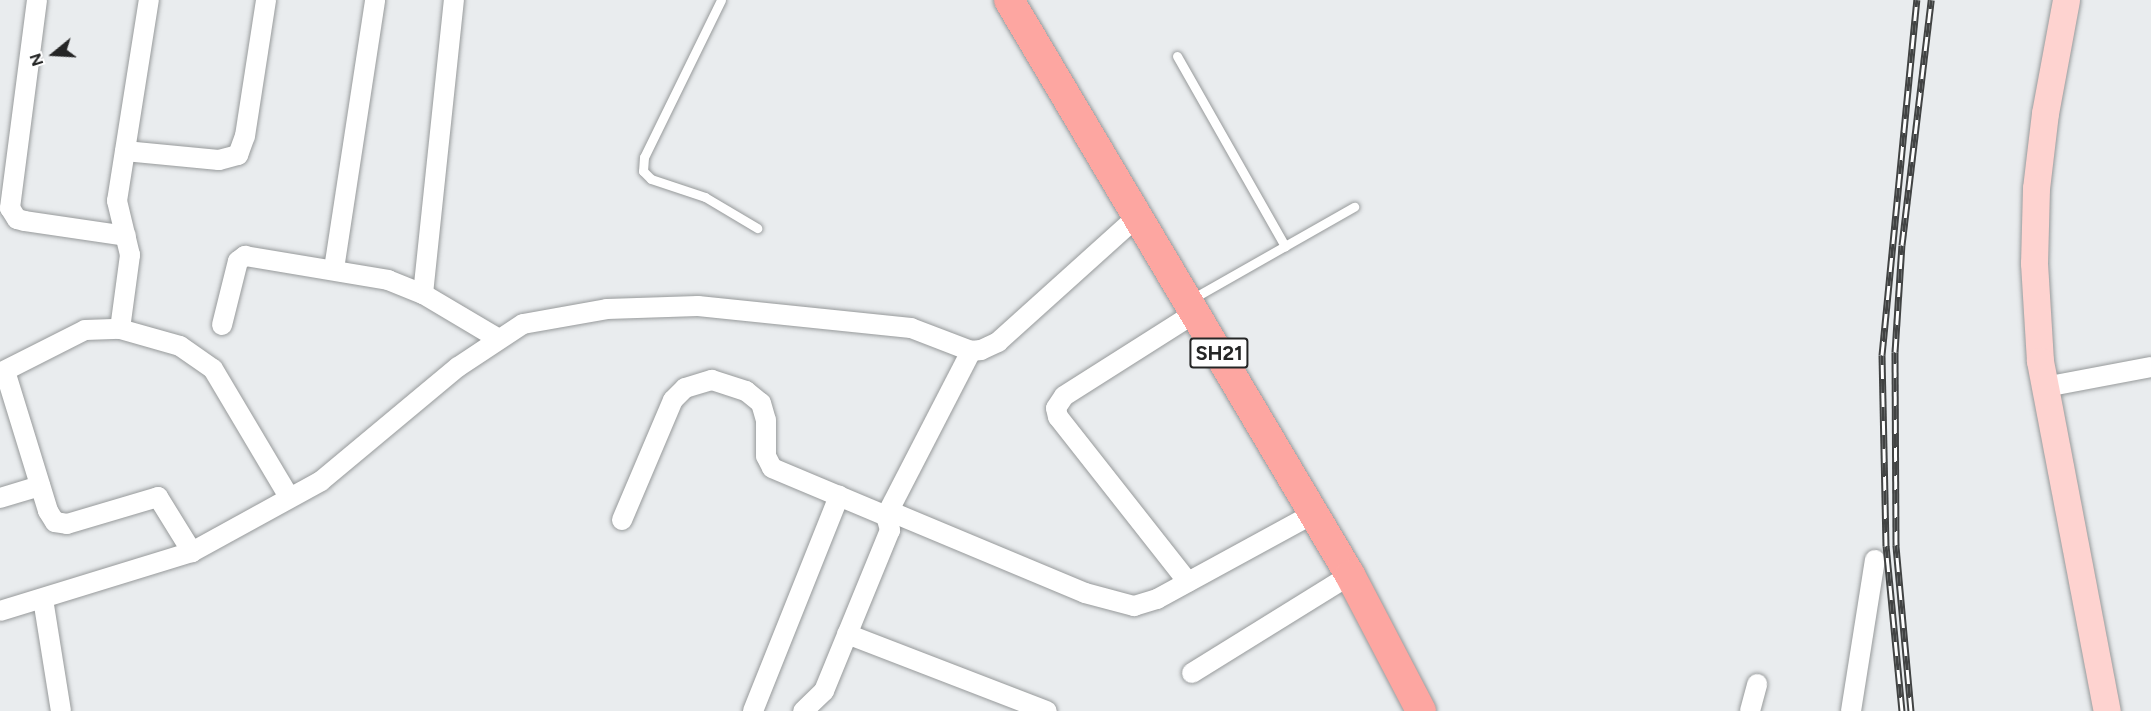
<!DOCTYPE html>
<style>
body{margin:0}
#map{position:relative;width:2151px;height:711px;overflow:hidden;background:#e9ecee;font-family:Figtree,sans-serif}
div>[style]{position:absolute}
.roads{filter:drop-shadow(0 0 2px #979a9b) drop-shadow(0 0 2px #979a9b)}
.lane>*{height:9px;margin:-4.5px;padding:0 4.5px;transform-origin:4.5px;border-radius:4.5px;background:#fff}
.street>*{height:20px;margin:-10px;padding:0 10px;transform-origin:10px;border-radius:10px;background:#fff}
.secondary>*{height:27px;margin:-13.5px;padding:0 13.5px;transform-origin:13.5px;border-radius:13.5px;background:#fed3d0}
.primary>*{height:30px;margin:-15px;padding:0 15px;transform-origin:15px;border-radius:15px;background:#fda6a1}
.rail>*{height:7px;margin-top:-3.5px;transform-origin:0;background:repeating-linear-gradient(90deg,#fff 0 14px,#414343 0 28px);box-sizing:border-box;border-block:2px solid #414343}
span{translate:-50% -50%;white-space:nowrap;text-align:center;line-height:1.15;-webkit-text-stroke:5px #fff;paint-order:stroke}
.shield-label span{padding:2px 4px;background:#fff;border:2px solid;border-radius:4px;-webkit-text-stroke-width:0}
.shield-label{font-size:20px;color:#252626;font-weight:700}
.north{position:absolute;left:24px;top:24px;width:60px;height:60px;-webkit-text-stroke:4px #fff;paint-order:stroke;rotate:252deg;font-size:16px;font-weight:700;line-height:24px;text-align:center;color:#252626}
.north::after{content:'';display:block;margin:auto;width:21px;height:27px;background:#252626;clip-path:polygon(50% 0,100% 100%,50% 72%,0 100%)}
</style>
<div id="map">
<div class="roads">
<div class="lane">
<div style="left:721px;top:0;width:175px;rotate:116.1deg"></div>
<div style="left:644px;top:157px;width:14px;rotate:94deg"></div>
<div style="left:643px;top:171px;width:11px;rotate:45deg"></div>
<div style="left:651px;top:179px;width:57px;rotate:18.4deg"></div>
<div style="left:705px;top:197px;width:61px;rotate:30.8deg"></div>
<div style="left:1177px;top:56px;width:219px;rotate:60.4deg"></div>
<div style="left:1190px;top:300px;width:189px;rotate:-29.6deg"></div>
</div>
<div class="street">
<div style="left:37px;top:0;width:210px;rotate:97.4deg"></div>
<div style="left:10px;top:208px;width:13px;rotate:58deg"></div>
<div style="left:17px;top:219px;width:8px;rotate:14deg"></div>
<div style="left:25px;top:221px;width:102px;rotate:8.4deg"></div>
<div style="left:125px;top:151px;width:94px;rotate:5.5deg"></div>
<div style="left:219px;top:160px;width:20px;rotate:-15deg"></div>
<div style="left:238px;top:155px;width:20px;rotate:-70deg"></div>
<div style="left:245px;top:136px;width:138px;rotate:-81.2deg"></div>
<div style="left:334px;top:269px;width:272px;rotate:-81.3deg"></div>
<div style="left:423px;top:294px;width:296px;rotate:-84deg"></div>
<div style="left:222px;top:325px;width:66px;rotate:-76deg"></div>
<div style="left:238px;top:261px;width:9px;rotate:-36deg"></div>
<div style="left:245px;top:256px;width:145px;rotate:9.5deg"></div>
<div style="left:388px;top:280px;width:38px;rotate:22deg"></div>
<div style="left:423px;top:294px;width:86px;rotate:30.7deg"></div>
<div style="left:120px;top:329px;width:75px;rotate:-82.3deg"></div>
<div style="left:130px;top:255px;width:56px;rotate:-103.5deg"></div>
<div style="left:117px;top:201px;width:204px;rotate:-81deg"></div>
<div style="left:5px;top:371px;width:146px;rotate:72.9deg"></div>
<div style="left:48px;top:511px;width:13px;rotate:58deg"></div>
<div style="left:55px;top:522px;width:12px;rotate:9deg"></div>
<div style="left:67px;top:524px;width:95px;rotate:-16.5deg"></div>
<div style="left:158px;top:497px;width:65px;rotate:58.3deg"></div>
<div style="left:0;top:373px;width:95px;rotate:-26.8deg"></div>
<div style="left:85px;top:330px;width:35px;rotate:-2deg"></div>
<div style="left:120px;top:329px;width:62px;rotate:15.8deg"></div>
<div style="left:180px;top:346px;width:40px;rotate:34.9deg"></div>
<div style="left:213px;top:369px;width:149px;rotate:59.3deg"></div>
<div style="left:2045px;top:387px;width:108px;rotate:-10.7deg"></div>
<div style="left:0;top:498px;width:42px;rotate:-16.7deg"></div>
<div style="left:889px;top:511px;width:212px;rotate:22.7deg"></div>
<div style="left:1085px;top:593px;width:51px;rotate:14.9deg"></div>
<div style="left:1134px;top:606px;width:24px;rotate:-17deg"></div>
<div style="left:1157px;top:599px;width:178px;rotate:-28.6deg"></div>
<div style="left:886px;top:516px;width:186px;rotate:-62.7deg"></div>
<div style="left:622px;top:520px;width:130px;rotate:-67deg"></div>
<div style="left:673px;top:400px;width:17px;rotate:-45deg"></div>
<div style="left:685px;top:388px;width:28px;rotate:-17deg"></div>
<div style="left:712px;top:380px;width:36px;rotate:18deg"></div>
<div style="left:746px;top:391px;width:19px;rotate:39deg"></div>
<div style="left:761px;top:403px;width:18px;rotate:74deg"></div>
<div style="left:766px;top:420px;width:36px;rotate:90deg"></div>
<div style="left:766px;top:456px;width:13px;rotate:63deg"></div>
<div style="left:772px;top:468px;width:124px;rotate:22.8deg"></div>
<div style="left:886px;top:516px;width:15px;rotate:74deg"></div>
<div style="left:890px;top:530px;width:174px;rotate:112.3deg"></div>
<div style="left:824px;top:691px;width:29px;rotate:136deg"></div>
<div style="left:1188px;top:582px;width:210px;rotate:-128.2deg"></div>
<div style="left:1058px;top:417px;width:9px;rotate:-103deg"></div>
<div style="left:1056px;top:408px;width:14px;rotate:-56deg"></div>
<div style="left:1064px;top:396px;width:155px;rotate:-32.4deg"></div>
<div style="left:43px;top:599px;width:113px;rotate:80.9deg"></div>
<div style="left:0;top:611px;width:201px;rotate:-17.1deg"></div>
<div style="left:192px;top:552px;width:147px;rotate:-28.8deg"></div>
<div style="left:321px;top:481px;width:178px;rotate:-39.8deg"></div>
<div style="left:458px;top:367px;width:78px;rotate:-33.5deg"></div>
<div style="left:523px;top:324px;width:85px;rotate:-10.1deg"></div>
<div style="left:607px;top:309px;width:91px;rotate:-1.9deg"></div>
<div style="left:698px;top:306px;width:214px;rotate:5.9deg"></div>
<div style="left:911px;top:328px;width:64px;rotate:21deg"></div>
<div style="left:971px;top:351px;width:10px;rotate:-6deg"></div>
<div style="left:981px;top:350px;width:19px;rotate:-25deg"></div>
<div style="left:998px;top:342px;width:190px;rotate:-42deg"></div>
<div style="left:847px;top:634px;width:214px;rotate:21.1deg"></div>
<div style="left:1192px;top:673px;width:186px;rotate:-31.8deg"></div>
<div style="left:753px;top:711px;width:232px;rotate:-68.2deg"></div>
<div style="left:1750px;top:711px;width:28px;rotate:-75deg"></div>
<div style="left:1851px;top:711px;width:153px;rotate:-81deg"></div>
</div>
<div class="secondary">
<div style="left:2066px;top:0;width:115px;rotate:100.5deg"></div>
<div style="left:2045px;top:113px;width:76px;rotate:96.8deg"></div>
<div style="left:2036px;top:188px;width:75px;rotate:91.5deg"></div>
<div style="left:2034px;top:263px;width:98px;rotate:86.5deg"></div>
<div style="left:2040px;top:361px;width:356px;rotate:79.2deg"></div>
</div>
<div class="primary">
<div style="left:1009px;top:0;width:669px;rotate:59.33deg"></div>
<div style="left:1350px;top:575px;width:153px;rotate:62.4deg"></div>
</div>
</div>
<div class="rail">
<div style="left:1902px;top:711px;width:166px;rotate:-95.5deg"></div>
<div style="left:1886px;top:546px;width:191px;rotate:-91.2deg"></div>
<div style="left:1882px;top:355px;width:357px;rotate:-84.4deg"></div>
<div style="left:1911px;top:711px;width:167px;rotate:-95.2deg"></div>
<div style="left:1896px;top:545px;width:193px;rotate:-90.3deg"></div>
<div style="left:1895px;top:352px;width:107px;rotate:-86.3deg"></div>
<div style="left:1902px;top:245px;width:247px;rotate:-83.2deg"></div>
</div>
<div class="shield-label">
<span style="left:1219px;top:353px">SH21</span>
</div>
<div class="north">N</div>
</div>
